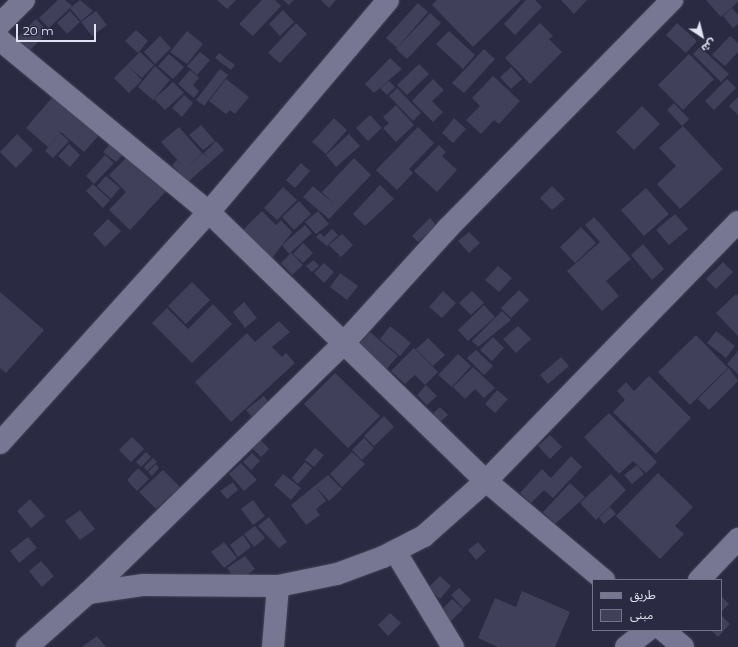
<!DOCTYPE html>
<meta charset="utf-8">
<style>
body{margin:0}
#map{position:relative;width:738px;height:647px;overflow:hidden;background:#2a2a42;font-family:Montserrat,"Noto Sans Arabic",sans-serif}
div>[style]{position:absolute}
.building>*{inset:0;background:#40405a}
.roads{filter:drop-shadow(0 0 1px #454458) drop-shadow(0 0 1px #454458)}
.minor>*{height:22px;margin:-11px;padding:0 11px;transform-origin:11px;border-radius:11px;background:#777793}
.tertiary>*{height:22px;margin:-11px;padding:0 11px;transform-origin:11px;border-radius:11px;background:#777793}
span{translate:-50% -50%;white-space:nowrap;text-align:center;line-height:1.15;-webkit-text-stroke:3.5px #2a2a42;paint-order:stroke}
.legend{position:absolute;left:592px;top:579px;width:130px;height:52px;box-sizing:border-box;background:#2a2a42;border:1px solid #747488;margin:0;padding:5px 7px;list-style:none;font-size:12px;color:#e2e2f2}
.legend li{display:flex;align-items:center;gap:8px;height:20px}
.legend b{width:20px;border:1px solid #747488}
.north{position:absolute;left:682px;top:16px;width:40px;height:40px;-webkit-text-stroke:3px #2a2a42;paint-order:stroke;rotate:145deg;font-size:11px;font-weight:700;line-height:16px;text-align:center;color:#e2e2f2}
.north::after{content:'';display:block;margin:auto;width:14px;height:18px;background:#e2e2f2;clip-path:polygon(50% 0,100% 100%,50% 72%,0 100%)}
.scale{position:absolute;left:16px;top:24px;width:80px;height:18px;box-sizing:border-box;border:2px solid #e2e2f2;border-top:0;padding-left:5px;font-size:12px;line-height:14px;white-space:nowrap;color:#e2e2f2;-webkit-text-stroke:3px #2a2a42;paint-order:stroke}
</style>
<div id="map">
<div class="building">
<div style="clip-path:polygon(58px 0,65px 0,72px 6px,49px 28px,39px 18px)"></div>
<div style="clip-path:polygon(80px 0,93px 11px,81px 21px,70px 8px)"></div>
<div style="clip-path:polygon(217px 0,236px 0,227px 9px)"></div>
<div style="clip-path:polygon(262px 0,275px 0,281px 6px,253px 36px,239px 24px)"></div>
<div style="clip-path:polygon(283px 0,294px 0,289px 5px)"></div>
<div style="clip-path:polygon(321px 0,336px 0,329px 8px)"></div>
<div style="clip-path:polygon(437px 0,521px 0,473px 47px,432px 5px)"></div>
<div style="clip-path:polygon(526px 0,535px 0,542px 7px,515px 35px,504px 24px)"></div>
<div style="clip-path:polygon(561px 0,587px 0,574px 14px)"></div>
<div style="clip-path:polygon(706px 0,738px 0,738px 2px,721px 17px)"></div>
<div style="clip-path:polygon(418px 3px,428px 12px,397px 48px,386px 38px)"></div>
<div style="clip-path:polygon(732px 8px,738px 15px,738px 24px,733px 28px,723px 16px)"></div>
<div style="clip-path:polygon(283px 10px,294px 22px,280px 36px,269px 24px)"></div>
<div style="clip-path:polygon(70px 11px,80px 22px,67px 34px,57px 23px)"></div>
<div style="clip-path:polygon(96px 11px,107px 25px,92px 36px,81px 22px)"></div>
<div style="clip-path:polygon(430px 13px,441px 23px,407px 59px,396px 49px)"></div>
<div style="clip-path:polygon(36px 19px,48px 32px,28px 52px,16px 39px)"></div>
<div style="clip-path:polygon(296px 23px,307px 34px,280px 63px,268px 53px)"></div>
<div style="clip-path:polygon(540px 23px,553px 36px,549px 39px,562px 52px,530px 84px,505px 58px)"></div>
<div style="clip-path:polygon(677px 23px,697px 41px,686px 53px,666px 35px)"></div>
<div style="clip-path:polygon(136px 30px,148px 41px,138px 53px,125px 41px)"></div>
<div style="clip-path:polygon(187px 31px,203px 44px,187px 64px,170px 52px)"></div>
<div style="clip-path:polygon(449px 31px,475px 55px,463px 69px,436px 44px)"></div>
<div style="clip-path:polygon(160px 36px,171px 48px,155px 64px,144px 52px)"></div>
<div style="clip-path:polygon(730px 36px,738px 43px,738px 52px,725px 66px,712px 55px)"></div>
<div style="clip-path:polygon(700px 47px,729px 74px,721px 82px,693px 54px)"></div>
<div style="clip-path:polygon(484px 49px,495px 59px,464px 93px,452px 83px)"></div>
<div style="clip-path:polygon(140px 52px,154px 65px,142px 78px,127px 65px)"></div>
<div style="clip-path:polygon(200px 52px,210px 60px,197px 75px,187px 66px)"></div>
<div style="clip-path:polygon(219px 53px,235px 65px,231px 70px,215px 58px)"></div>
<div style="clip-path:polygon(169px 54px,184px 67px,173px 79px,158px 66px)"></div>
<div style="clip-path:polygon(689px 54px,714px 79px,683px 110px,658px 85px)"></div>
<div style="clip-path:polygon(390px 58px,402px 69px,374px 93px,365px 84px)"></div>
<div style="clip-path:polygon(419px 64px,429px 74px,407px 95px,397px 85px)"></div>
<div style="clip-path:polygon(127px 65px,142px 80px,129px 93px,114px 78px)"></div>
<div style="clip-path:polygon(155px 66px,170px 80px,153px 100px,138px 87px)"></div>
<div style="clip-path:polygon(511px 67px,522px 79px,511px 89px,500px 77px)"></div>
<div style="clip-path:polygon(220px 69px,228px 75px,204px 106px,196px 100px)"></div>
<div style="clip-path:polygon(190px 70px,199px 78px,193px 85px,199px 91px,194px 98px,178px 84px)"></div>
<div style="clip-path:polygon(493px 76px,520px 101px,499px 124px,494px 120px,481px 134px,466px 120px,480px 106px,472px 98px)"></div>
<div style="clip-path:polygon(226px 79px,249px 97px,235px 114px,230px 110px,226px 114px,209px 101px)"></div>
<div style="clip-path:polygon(433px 79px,444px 90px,432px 101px,443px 112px,433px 122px,412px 101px)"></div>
<div style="clip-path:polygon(727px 79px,736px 88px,714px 110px,705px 101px)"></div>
<div style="clip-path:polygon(389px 81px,395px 87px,387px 95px,380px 88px)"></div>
<div style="clip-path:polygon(173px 82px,184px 93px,165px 110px,154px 99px)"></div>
<div style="clip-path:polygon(397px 88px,421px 113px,413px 121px,389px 96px)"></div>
<div style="clip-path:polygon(55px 94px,101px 133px,84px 152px,61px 132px,48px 147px,26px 128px)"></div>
<div style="clip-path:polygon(184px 95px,193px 103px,182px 117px,172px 108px)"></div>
<div style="clip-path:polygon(738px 97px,738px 115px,729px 106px)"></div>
<div style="clip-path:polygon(674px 103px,689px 119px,682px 126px,667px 110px)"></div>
<div style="clip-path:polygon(396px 105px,414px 125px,396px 142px,383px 128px,389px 123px,383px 117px)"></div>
<div style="clip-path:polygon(642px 106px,660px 124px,634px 150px,616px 132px)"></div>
<div style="clip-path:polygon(370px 115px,382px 128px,368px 141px,356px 128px)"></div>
<div style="clip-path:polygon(334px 118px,347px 130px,326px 154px,312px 142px)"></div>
<div style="clip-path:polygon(454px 118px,466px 129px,453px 143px,442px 133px)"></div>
<div style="clip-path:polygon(201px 125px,215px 141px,203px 150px,189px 135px)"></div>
<div style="clip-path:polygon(683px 126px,723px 169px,680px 209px,657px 184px,676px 166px,659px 148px)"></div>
<div style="clip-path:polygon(179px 127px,202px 153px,186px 169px,203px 153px,209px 159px,204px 153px,216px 141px,224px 150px,188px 182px,172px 165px,177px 160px,182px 165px,161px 142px)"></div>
<div style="clip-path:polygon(418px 127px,434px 143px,409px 169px,413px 173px,397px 190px,376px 170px)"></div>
<div style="clip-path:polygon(60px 133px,69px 141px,53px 158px,45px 151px)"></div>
<div style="clip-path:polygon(17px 134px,33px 150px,16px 168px,0 152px)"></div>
<div style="clip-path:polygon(349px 134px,360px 146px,336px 167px,326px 155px)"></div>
<div style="clip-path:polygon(115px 138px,128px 149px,116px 162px,103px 152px)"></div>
<div style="clip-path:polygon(69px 144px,80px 155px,70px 167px,58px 156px)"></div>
<div style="clip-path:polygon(439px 145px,446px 152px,442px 156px,457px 170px,437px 192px,414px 171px)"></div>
<div style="clip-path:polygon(105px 155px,114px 163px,94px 184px,86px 176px)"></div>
<div style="clip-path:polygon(127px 157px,170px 187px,130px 230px,109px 210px,126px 192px,109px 175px)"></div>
<div style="clip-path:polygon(354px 158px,371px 175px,329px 219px,303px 197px,313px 186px,334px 204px,322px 192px)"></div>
<div style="clip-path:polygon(301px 163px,310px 171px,295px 188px,286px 180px)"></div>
<div style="clip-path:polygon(106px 176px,120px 188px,111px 199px,97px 186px)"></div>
<div style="clip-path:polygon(93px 184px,110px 200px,103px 208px,86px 191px)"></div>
<div style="clip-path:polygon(380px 185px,394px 199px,365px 226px,353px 214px)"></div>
<div style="clip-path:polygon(552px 186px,565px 199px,552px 210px,540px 198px)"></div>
<div style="clip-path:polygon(283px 187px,297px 200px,277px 220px,264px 208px)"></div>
<div style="clip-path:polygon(646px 188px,669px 214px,644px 236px,621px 210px)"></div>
<div style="clip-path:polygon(299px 201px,311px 214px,294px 230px,282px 217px)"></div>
<div style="clip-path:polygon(262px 211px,276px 225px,281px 220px,292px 232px,269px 262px,240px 233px)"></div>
<div style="clip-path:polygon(318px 211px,329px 224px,316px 234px,305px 222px)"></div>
<div style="clip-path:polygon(675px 214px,688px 229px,669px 245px,656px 230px)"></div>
<div style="clip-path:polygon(594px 217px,631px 259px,606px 281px,619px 296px,602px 311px,567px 271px,600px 242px,585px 225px)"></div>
<div style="clip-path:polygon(430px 218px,436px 225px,418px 242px,412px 236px)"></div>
<div style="clip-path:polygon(108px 219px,121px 231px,105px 247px,93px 234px)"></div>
<div style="clip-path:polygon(305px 225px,312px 233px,289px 254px,282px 245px)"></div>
<div style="clip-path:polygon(581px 227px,596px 243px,575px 263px,560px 247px)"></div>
<div style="clip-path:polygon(332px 229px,338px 235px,327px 246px,316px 237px,320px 233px,324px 237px)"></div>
<div style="clip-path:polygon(469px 232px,480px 243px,469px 253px,458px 241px)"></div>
<div style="clip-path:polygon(342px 234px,353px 245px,341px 257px,329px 245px)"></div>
<div style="clip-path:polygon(303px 243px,313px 253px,303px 263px,293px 254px)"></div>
<div style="clip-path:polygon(643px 244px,664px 269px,652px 280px,631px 255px)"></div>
<div style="clip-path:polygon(291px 253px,303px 265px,292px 275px,281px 263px)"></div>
<div style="clip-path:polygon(314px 260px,319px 266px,312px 272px,306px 266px)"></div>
<div style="clip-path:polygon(723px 262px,733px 272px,716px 289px,706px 279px)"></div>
<div style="clip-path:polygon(324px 263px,334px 272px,324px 283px,314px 273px)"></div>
<div style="clip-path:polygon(498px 266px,512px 278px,499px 292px,485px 280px)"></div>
<div style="clip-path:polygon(340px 273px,358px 286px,347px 300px,330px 287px)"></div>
<div style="clip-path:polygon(192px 282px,210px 300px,186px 324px,168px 306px)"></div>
<div style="clip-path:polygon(519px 290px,529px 300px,511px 318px,501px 308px)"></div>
<div style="clip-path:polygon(443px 291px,456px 303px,442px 318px,429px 307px)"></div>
<div style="clip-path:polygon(472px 291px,484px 303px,471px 315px,459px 303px)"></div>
<div style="clip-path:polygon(0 292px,44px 330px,6px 373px,0 368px)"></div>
<div style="clip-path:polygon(736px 294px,738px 296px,738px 336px,716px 313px)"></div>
<div style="clip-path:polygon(244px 302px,257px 318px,245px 328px,233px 312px)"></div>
<div style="clip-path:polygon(213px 304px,232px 324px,192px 363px,152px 323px,167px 308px,188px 329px)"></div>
<div style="clip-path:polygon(484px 305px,495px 317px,468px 341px,458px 330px)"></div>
<div style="clip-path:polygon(502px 311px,511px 320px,478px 347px,472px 341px)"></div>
<div style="clip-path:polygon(279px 321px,290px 332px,272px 347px,282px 357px,286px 353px,295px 363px,231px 422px,195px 382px,247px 333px,255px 342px)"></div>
<div style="clip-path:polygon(390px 326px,411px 343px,400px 356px,380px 339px)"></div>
<div style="clip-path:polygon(518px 326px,531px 339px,516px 353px,503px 339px)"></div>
<div style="clip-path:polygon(716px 331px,735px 346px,726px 358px,707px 343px)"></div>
<div style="clip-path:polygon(370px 332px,398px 356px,385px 371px,357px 346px)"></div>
<div style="clip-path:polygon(696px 335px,728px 368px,690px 405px,658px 372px)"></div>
<div style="clip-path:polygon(493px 337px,504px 348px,492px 361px,480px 350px)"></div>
<div style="clip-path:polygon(428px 338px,445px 355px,433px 366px,416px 349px)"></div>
<div style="clip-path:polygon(414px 348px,438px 372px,425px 385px,415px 375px,405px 384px,391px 371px)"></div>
<div style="clip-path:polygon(476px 350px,493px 366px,484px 375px,467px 358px)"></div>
<div style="clip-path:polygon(738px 351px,738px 374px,727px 364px)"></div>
<div style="clip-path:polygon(458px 354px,471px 366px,452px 387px,438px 375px)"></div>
<div style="clip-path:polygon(561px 357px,569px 366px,548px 384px,540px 375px)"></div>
<div style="clip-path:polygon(473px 367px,495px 388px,484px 398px,475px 389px,465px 399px,453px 387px)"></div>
<div style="clip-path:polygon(729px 368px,738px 381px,709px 410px,698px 399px)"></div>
<div style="clip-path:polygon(335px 373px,380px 416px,348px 448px,304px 404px)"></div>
<div style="clip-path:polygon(649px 376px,691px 418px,656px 454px,613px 412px,625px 400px,617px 391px,626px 382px,634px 391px)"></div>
<div style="clip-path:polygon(426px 385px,437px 396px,427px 405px,417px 395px)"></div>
<div style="clip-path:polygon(497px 390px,508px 399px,495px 413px,485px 404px)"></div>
<div style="clip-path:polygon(264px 396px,269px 403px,252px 417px,246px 410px)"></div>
<div style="clip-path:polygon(440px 407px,448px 415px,440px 422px,432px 414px)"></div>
<div style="clip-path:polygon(609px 413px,657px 462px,646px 473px,633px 461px,619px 474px,584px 437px)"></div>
<div style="clip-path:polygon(384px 416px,394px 427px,374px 446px,364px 436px)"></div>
<div style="clip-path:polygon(550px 435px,562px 447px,550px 459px,538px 446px)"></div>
<div style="clip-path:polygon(132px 437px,144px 449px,131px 462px,119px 450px)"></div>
<div style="clip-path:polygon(259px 438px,269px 449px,261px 457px,250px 446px)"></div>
<div style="clip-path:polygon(364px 438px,374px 448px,362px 460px,352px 450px)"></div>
<div style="clip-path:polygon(315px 448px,324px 455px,314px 467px,305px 460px)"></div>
<div style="clip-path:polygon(146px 452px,151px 457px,141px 467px,136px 462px)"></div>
<div style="clip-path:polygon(352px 452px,365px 464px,342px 487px,330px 474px)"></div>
<div style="clip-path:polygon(252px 453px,260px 461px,251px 470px,243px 462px)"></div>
<div style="clip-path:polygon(571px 456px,582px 467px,553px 498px,544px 490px,531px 503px,520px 493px,542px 469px,551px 478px)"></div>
<div style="clip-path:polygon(153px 458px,157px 462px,147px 471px,144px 467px)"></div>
<div style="clip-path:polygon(305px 462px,312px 468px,298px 484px,292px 478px)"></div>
<div style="clip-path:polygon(241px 463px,257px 480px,244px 491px,229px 474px)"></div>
<div style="clip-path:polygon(156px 464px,159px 468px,152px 476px,148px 472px)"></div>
<div style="clip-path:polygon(637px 465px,644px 474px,632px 484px,624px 475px)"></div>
<div style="clip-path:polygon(138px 468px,149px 479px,137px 491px,127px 480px)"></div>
<div style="clip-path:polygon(163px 470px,180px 487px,156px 509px,139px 492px)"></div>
<div style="clip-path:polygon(658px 473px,693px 507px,675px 526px,684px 534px,660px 559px,616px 516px)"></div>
<div style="clip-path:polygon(283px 474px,301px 488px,291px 500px,274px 485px)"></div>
<div style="clip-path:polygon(611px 474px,626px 490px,596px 520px,580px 503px)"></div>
<div style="clip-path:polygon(328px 475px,342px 489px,329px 501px,316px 487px,326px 501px,316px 509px,320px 515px,306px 525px,291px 505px)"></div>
<div style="clip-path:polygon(233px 482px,238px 490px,227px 499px,220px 491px)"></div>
<div style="clip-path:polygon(570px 483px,585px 497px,555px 524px,543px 512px)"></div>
<div style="clip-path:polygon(30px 499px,45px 516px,31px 528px,17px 511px)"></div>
<div style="clip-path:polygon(253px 500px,265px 516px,253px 525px,241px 509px)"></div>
<div style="clip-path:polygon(610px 507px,616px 514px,604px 524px,599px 518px)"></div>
<div style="clip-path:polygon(80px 510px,95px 529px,80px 540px,65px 521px)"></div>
<div style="clip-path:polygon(269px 517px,287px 542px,279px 548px,258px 526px)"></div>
<div style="clip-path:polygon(255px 526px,265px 538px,254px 547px,244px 534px)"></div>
<div style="clip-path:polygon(243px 535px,251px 547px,238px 557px,230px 545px)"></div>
<div style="clip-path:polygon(28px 537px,37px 548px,19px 563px,10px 551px)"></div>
<div style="clip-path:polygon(224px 542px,237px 558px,224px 568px,211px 552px)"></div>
<div style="clip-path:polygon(478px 542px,486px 551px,476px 560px,468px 550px)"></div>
<div style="clip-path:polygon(245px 556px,255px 569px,237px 582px,227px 568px)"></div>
<div style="clip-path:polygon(41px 561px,54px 576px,42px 587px,29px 571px)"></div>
<div style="clip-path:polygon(440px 576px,451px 586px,440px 599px,428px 588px)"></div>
<div style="clip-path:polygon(459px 588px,471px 600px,463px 608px,451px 595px)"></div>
<div style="clip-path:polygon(522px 591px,570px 612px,555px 647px,498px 647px,478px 638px,495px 598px,516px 607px)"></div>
<div style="clip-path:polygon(721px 596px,729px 604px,721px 612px)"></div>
<div style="clip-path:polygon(452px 599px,463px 609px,451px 621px,440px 612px)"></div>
<div style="clip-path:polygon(390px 613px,401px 623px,388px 636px,378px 625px)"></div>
<div style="clip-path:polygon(721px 615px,730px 624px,718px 637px,711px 630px,721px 630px)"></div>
<div style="clip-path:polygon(97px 636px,106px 647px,82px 647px)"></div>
</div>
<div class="roads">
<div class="minor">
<div style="left:0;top:24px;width:34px;rotate:-45deg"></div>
<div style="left:0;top:40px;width:271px;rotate:39.5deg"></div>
<div style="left:209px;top:212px;width:386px;rotate:44.2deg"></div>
<div style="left:486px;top:481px;width:154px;rotate:40deg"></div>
<div style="left:395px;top:551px;width:112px;rotate:58.9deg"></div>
<div style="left:699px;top:580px;width:57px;rotate:-46.4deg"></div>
<div style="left:88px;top:593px;width:56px;rotate:-8.3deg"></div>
<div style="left:143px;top:585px;width:135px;rotate:0.4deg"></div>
<div style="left:278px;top:586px;width:60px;rotate:-11.5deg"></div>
<div style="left:337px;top:574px;width:49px;rotate:-20.3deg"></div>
<div style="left:383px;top:557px;width:46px;rotate:-27.1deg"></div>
<div style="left:424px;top:536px;width:83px;rotate:-41.6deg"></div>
<div style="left:486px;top:481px;width:361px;rotate:-45.8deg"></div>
<div style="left:663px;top:630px;width:26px;rotate:40deg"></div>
<div style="left:27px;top:647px;width:81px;rotate:-41.5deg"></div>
<div style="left:88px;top:593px;width:355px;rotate:-44.3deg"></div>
<div style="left:342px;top:345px;width:158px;rotate:-47.8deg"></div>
<div style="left:448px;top:228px;width:320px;rotate:-45.5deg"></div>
<div style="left:273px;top:647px;width:61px;rotate:-85.3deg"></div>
<div style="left:626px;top:647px;width:28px;rotate:-38deg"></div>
</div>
<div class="tertiary">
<div style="left:0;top:443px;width:312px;rotate:-47.9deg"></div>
<div style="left:209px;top:212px;width:277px;rotate:-49.8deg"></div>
</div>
</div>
<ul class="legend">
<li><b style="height:5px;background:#777793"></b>طريق</li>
<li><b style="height:11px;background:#40405a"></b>مبنى</li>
</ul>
<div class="north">ش</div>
<div class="scale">20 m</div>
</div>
